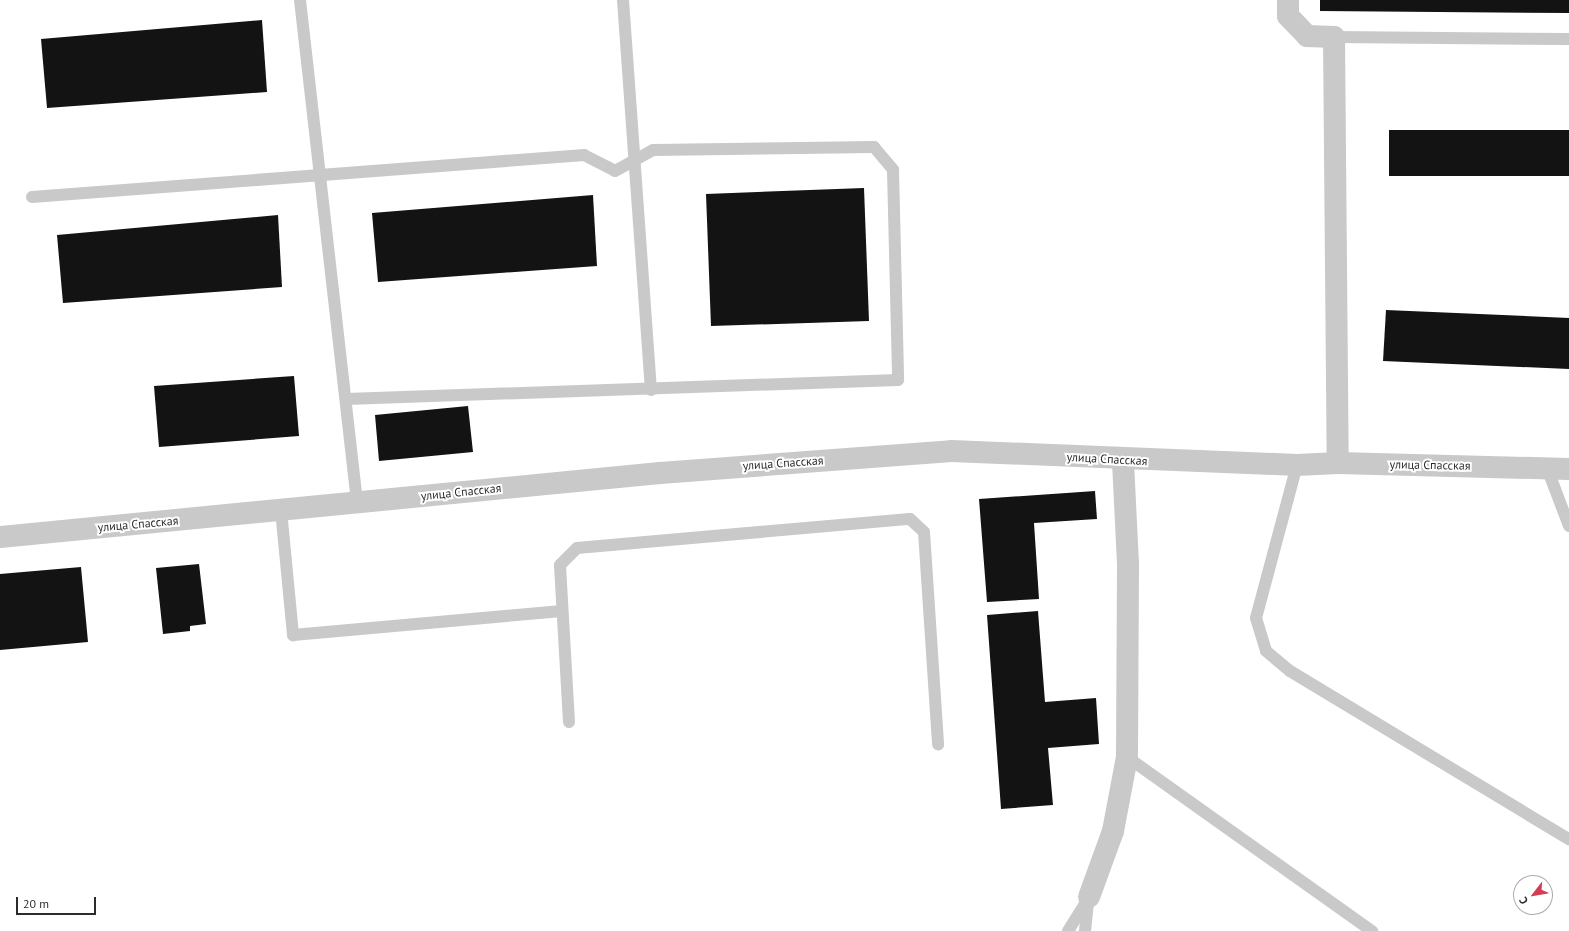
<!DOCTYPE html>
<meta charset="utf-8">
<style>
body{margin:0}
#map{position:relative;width:1569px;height:931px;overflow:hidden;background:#fff;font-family:"PT Sans",sans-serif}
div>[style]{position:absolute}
.building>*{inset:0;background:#131313}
.service>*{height:12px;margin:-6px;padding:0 6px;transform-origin:6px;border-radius:6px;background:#c9c9c9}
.minor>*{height:22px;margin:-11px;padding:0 11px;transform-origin:11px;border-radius:11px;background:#c9c9c9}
span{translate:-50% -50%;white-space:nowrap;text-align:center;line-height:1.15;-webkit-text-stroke:4px #fff;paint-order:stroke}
.street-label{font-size:12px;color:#2c2c2c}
.north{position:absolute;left:1513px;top:875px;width:40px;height:40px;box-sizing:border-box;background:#fff;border:1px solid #ababab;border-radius:50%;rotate:239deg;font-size:11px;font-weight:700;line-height:16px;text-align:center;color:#2c2c2c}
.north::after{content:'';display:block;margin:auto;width:14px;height:18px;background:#d33e56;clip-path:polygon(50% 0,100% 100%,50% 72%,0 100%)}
.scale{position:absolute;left:16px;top:897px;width:80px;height:18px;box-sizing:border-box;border:2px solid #2c2c2c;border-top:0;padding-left:5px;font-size:12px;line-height:14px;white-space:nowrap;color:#2c2c2c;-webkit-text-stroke:3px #fff;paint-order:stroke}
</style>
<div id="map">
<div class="building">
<div style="clip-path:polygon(1320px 0,1569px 0,1569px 13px,1320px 11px)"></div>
<div style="clip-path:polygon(262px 20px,267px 92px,47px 108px,41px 39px)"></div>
<div style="clip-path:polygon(1389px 130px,1569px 130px,1569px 176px,1389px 176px)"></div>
<div style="clip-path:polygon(864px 188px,869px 321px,711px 326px,706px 194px)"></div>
<div style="clip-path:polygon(593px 195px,597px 266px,378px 282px,372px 213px)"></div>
<div style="clip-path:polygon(278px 215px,282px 287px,63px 303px,57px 235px)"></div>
<div style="clip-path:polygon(1386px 310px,1569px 318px,1569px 369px,1383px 361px)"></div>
<div style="clip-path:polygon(294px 376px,299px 436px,159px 447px,154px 386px)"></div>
<div style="clip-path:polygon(468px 406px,473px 452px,379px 461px,375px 415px)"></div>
<div style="clip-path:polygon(1095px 491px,1097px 519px,1034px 523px,1039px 599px,987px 602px,979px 499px)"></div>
<div style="clip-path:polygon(199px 564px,206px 624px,190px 626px,190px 631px,163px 634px,156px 568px)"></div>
<div style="clip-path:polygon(81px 567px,88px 642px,0 650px,0 574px)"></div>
<div style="clip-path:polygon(1038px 611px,1045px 702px,1096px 698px,1099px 744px,1048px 748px,1053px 805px,1001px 809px,987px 615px)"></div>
</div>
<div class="service">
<div style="left:300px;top:0;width:505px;rotate:83.52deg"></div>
<div style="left:623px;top:0;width:391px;rotate:85.9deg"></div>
<div style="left:1334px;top:37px;width:235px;rotate:0.5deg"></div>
<div style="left:32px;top:197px;width:554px;rotate:-4.35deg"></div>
<div style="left:584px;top:155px;width:35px;rotate:27deg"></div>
<div style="left:615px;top:171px;width:43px;rotate:-28.9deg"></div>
<div style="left:653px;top:150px;width:221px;rotate:-0.8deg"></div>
<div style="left:874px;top:147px;width:30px;rotate:50deg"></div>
<div style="left:893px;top:170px;width:210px;rotate:88.6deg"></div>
<div style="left:898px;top:380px;width:552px;rotate:178.03deg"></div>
<div style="left:1297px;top:465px;width:158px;rotate:105deg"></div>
<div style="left:1256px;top:618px;width:34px;rotate:73deg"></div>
<div style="left:1266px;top:651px;width:31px;rotate:40deg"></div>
<div style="left:1290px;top:671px;width:326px;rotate:31.1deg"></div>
<div style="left:1547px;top:468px;width:62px;rotate:69.2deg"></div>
<div style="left:281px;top:510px;width:126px;rotate:84.5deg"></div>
<div style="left:293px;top:635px;width:270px;rotate:-5.1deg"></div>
<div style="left:569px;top:722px;width:157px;rotate:-93.3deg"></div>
<div style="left:560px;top:565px;width:24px;rotate:-45deg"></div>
<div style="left:577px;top:548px;width:334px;rotate:-5deg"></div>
<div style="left:910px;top:519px;width:19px;rotate:43deg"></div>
<div style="left:924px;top:532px;width:213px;rotate:86.2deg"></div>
<div style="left:1127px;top:757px;width:301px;rotate:35.4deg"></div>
<div style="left:1068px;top:931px;width:40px;rotate:-58deg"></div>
<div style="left:1085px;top:931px;width:28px;rotate:-84deg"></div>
</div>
<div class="minor">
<div style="left:1288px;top:0;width:16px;rotate:90deg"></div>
<div style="left:1288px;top:16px;width:28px;rotate:46deg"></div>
<div style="left:1307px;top:36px;width:27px;rotate:2deg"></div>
<div style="left:1334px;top:37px;width:426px;rotate:89.5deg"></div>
<div style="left:0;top:537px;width:663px;rotate:-5.54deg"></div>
<div style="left:660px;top:473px;width:292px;rotate:-4.3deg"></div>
<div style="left:951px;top:451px;width:346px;rotate:2.3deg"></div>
<div style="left:1297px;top:465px;width:41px;rotate:-2.8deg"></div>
<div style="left:1338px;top:463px;width:231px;rotate:1.5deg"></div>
<div style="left:1089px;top:897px;width:70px;rotate:-70deg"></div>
<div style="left:1113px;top:831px;width:75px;rotate:-79.3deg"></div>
<div style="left:1127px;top:757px;width:193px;rotate:-89.7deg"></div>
<div style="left:1128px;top:564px;width:104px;rotate:-92.8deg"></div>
</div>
<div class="street-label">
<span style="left:1107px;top:459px;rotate:3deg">улица Спасская</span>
<span style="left:783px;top:463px;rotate:-4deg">улица Спасская</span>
<span style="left:1430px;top:465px;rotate:1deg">улица Спасская</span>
<span style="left:461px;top:492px;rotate:-6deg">улица Спасская</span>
<span style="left:138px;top:524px;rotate:-5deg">улица Спасская</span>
</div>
<div class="north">С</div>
<div class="scale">20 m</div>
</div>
